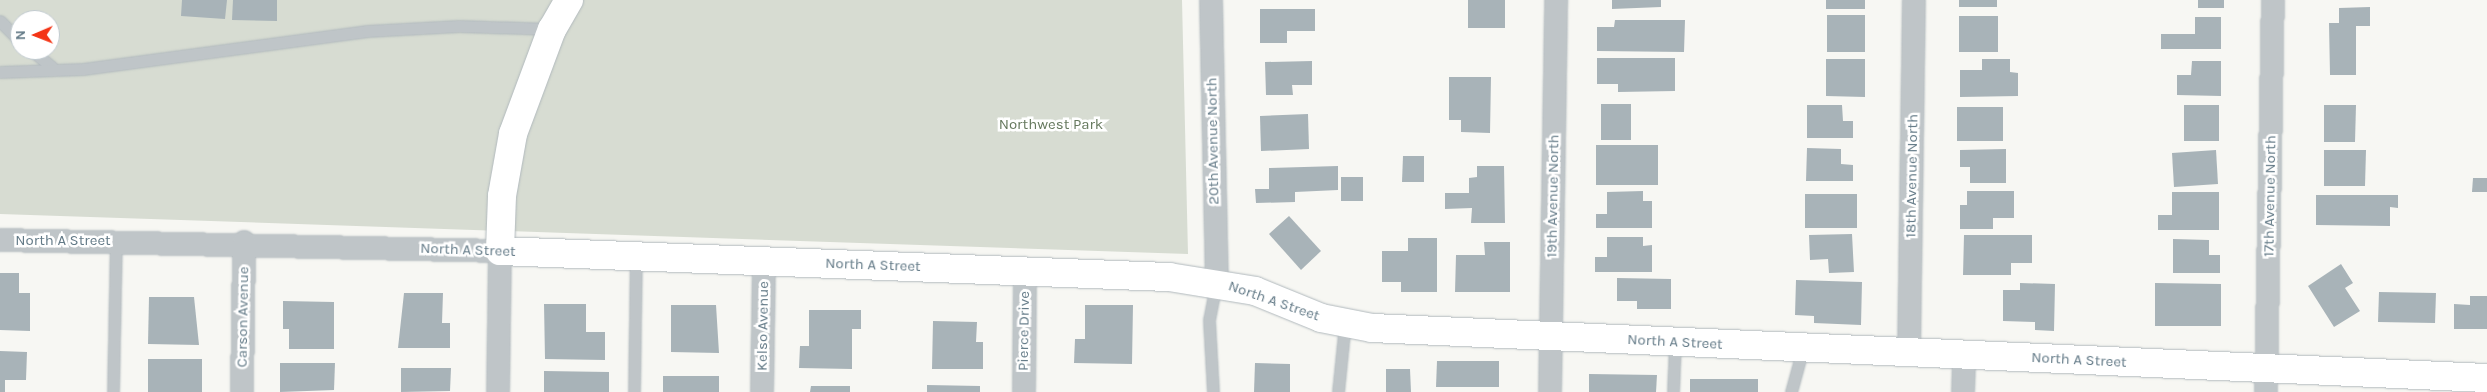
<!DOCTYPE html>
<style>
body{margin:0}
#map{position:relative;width:2487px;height:392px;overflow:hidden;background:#f7f7f3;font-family:Karla,sans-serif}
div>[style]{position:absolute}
.green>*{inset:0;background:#d7dcd2}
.building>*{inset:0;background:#a8b3b8}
.roads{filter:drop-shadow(0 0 1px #b1b9bd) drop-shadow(0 0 1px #b1b9bd)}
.lane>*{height:11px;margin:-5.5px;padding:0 5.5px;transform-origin:5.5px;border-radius:5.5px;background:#bfc5c8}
.street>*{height:22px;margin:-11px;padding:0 11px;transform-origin:11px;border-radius:11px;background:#bfc5c8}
.secondary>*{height:28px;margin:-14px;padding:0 14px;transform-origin:14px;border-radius:14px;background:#fff}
span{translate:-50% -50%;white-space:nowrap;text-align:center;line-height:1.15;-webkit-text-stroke:5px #fff;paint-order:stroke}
.park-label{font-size:15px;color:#66795e}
.street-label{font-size:15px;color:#637a87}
.north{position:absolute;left:10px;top:10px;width:50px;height:50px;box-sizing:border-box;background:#fff;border:1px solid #c1cacf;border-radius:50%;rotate:269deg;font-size:14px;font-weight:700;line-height:20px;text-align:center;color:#637a87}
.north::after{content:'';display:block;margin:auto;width:18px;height:22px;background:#f43516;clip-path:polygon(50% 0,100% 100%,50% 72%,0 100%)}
</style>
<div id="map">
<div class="green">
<div style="clip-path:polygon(evenodd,0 0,1182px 0,1188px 254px,0 214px,0 0,20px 20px,50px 20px,50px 50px,20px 50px,20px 20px)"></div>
</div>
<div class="building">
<div style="clip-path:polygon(182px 0,227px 0,225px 19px,181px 16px)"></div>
<div style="clip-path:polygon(233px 0,277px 0,277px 21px,232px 20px)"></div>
<div style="clip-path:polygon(1468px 0,1505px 0,1505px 28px,1468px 28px)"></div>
<div style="clip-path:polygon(1612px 0,1661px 0,1661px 7px,1612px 9px)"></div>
<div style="clip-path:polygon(1826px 0,1865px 0,1865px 9px,1826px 9px)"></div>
<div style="clip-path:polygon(1959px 0,1997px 0,1997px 7px,1959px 7px)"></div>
<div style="clip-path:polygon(2198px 0,2224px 0,2224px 8px,2198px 8px)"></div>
<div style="clip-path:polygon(2370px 7px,2370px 26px,2356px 26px,2356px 75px,2330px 75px,2329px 23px,2339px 23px,2339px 8px)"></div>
<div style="clip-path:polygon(1260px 9px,1315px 9px,1315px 31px,1287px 31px,1287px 43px,1260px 43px)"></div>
<div style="clip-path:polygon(1827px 15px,1865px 15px,1865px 52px,1827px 52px)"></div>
<div style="clip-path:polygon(1959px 16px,1998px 16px,1998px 52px,1959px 52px)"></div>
<div style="clip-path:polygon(2195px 17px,2221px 17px,2221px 49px,2161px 49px,2161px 34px,2195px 34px)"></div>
<div style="clip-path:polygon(1615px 20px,1685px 20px,1684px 52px,1597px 51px,1597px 27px,1614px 27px)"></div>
<div style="clip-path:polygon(1597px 58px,1675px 58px,1675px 91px,1618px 92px,1618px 84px,1597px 84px)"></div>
<div style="clip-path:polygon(1826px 59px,1865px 59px,1865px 97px,1826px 96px)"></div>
<div style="clip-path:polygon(1982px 59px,2010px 59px,2010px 72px,2018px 73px,2018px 96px,1960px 97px,1960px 70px,1982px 70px)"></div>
<div style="clip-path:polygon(1312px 61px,1312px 85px,1292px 85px,1293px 95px,1266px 95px,1265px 62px)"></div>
<div style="clip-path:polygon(2192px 61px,2221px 61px,2221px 96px,2177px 95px,2177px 75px,2191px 75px)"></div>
<div style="clip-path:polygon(1449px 77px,1491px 77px,1490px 133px,1461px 132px,1461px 120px,1449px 120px)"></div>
<div style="clip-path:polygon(1601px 104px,1631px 104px,1631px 140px,1601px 140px)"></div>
<div style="clip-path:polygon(1807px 105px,1842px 105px,1843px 121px,1853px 121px,1853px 138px,1807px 138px)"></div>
<div style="clip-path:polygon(2184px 105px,2219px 105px,2219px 141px,2184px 141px)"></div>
<div style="clip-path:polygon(2324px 105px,2356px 105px,2355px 142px,2324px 142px)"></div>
<div style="clip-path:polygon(1957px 107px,2003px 107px,2003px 141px,1957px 141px)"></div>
<div style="clip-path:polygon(1308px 114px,1309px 149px,1261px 151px,1260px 116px)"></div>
<div style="clip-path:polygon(1596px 145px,1658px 145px,1658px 185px,1596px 185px)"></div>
<div style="clip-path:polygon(1807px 148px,1841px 149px,1841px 164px,1853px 165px,1853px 181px,1806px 181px)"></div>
<div style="clip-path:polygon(2006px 149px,2006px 183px,1970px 183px,1970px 167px,1960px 167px,1960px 150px)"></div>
<div style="clip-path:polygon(2216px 150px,2218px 184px,2174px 187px,2172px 153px)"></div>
<div style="clip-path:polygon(2324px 150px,2366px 150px,2365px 186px,2324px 186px)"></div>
<div style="clip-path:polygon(1403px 156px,1424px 156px,1424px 182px,1402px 182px)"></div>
<div style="clip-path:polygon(1338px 166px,1338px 190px,1295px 192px,1295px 202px,1256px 203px,1255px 189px,1269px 189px,1269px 168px)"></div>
<div style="clip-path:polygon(1477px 166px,1504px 166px,1505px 223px,1471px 223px,1472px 208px,1445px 209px,1445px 193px,1469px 193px,1469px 178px,1477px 177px)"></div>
<div style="clip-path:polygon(1341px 177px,1363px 177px,1363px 201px,1341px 201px)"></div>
<div style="clip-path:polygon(2473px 178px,2487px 178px,2487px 192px,2472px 192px)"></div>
<div style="clip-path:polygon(1643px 191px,1643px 201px,1652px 201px,1652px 228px,1596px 228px,1596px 214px,1607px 214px,1607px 192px)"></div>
<div style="clip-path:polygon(1967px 191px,2014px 191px,2014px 218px,1993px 218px,1993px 229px,1960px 229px,1960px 205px,1967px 205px)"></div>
<div style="clip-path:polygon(2172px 192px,2219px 192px,2219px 230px,2158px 230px,2158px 215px,2172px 215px)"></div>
<div style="clip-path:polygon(1805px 194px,1857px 194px,1857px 228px,1805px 228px)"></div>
<div style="clip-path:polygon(2316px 195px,2398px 195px,2398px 208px,2390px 207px,2390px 226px,2316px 225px)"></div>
<div style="clip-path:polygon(1289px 216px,1321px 251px,1301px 270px,1269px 234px)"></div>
<div style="clip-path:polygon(1852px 234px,1854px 272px,1829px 273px,1828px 259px,1810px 260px,1809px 235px)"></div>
<div style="clip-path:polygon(1964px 235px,2032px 235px,2032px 263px,2011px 263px,2011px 275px,1963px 275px)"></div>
<div style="clip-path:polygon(1607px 237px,1643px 237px,1643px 246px,1652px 245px,1652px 272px,1595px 272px,1595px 257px,1607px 257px)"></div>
<div style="clip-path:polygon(1408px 238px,1437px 238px,1437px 292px,1401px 292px,1401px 282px,1382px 282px,1382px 251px,1408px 251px)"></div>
<div style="clip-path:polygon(2173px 239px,2209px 240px,2209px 255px,2220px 255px,2220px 273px,2173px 273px)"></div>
<div style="clip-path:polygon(1484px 242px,1510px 242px,1510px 292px,1455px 292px,1456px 255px,1485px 255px)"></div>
<div style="clip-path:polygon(2341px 264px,2353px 283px,2345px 288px,2360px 311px,2334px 327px,2308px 286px)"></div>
<div style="clip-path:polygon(0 273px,19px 273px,19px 293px,30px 293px,30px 331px,0 330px)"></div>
<div style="clip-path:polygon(1617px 278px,1671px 279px,1671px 309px,1637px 309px,1637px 301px,1617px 301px)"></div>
<div style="clip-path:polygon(1796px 280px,1862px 282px,1861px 325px,1814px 323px,1814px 316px,1795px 315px)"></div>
<div style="clip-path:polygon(2020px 283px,2055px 284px,2054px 331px,2035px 330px,2035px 322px,2003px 321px,2003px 290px,2020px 290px)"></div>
<div style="clip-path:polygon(2155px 283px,2221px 284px,2221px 326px,2155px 326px)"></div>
<div style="clip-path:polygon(2379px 292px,2436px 293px,2435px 323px,2378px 322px)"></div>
<div style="clip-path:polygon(404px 293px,443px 293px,442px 323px,450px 323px,450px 348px,398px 348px)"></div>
<div style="clip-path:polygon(2470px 296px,2487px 296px,2487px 329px,2454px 329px,2454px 304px,2470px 305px)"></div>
<div style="clip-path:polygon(149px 297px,194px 297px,199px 345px,148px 344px)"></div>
<div style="clip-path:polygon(283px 301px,334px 302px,334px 349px,289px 349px,289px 329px,283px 329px)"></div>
<div style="clip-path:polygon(544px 304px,586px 304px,586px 332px,605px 332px,605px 360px,545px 359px)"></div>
<div style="clip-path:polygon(671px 305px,716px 305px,719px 353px,671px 352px)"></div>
<div style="clip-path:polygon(1085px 305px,1133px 305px,1132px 364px,1074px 363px,1075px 339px,1085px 339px)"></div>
<div style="clip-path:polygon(809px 310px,861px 310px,861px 329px,852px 329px,852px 369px,799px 368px,800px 346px,809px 346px)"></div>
<div style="clip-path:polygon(933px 321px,977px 322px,976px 342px,983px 342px,983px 369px,932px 369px)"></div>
<div style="clip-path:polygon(0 351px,27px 352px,26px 380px,5px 380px,5px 392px,0 392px)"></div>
<div style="clip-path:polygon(148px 359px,202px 359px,202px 392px,148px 392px)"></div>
<div style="clip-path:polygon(1437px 361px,1499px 361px,1499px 387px,1436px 387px)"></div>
<div style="clip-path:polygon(280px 363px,335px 363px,334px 390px,280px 392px)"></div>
<div style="clip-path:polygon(1255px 363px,1290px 364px,1290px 392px,1254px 392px)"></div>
<div style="clip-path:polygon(401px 368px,451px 368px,450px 391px,401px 392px)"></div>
<div style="clip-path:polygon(1386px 369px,1410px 369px,1411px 392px,1386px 392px)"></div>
<div style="clip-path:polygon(544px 371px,609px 372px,609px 392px,544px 392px)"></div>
<div style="clip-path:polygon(1589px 374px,1657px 375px,1656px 392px,1589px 392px)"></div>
<div style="clip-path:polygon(663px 376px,719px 376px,719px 392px,663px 392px)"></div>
<div style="clip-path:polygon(1690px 379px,1758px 379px,1758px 392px,1690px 392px)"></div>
<div style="clip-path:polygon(927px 385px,980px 386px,980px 392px,927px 392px)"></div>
<div style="clip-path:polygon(811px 386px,850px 386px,850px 392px,810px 392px)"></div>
</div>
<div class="roads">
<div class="lane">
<div style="left:0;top:21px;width:28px;rotate:45deg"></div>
<div style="left:31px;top:50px;width:27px;rotate:39deg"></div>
<div style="left:0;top:72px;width:83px;rotate:-2.1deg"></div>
<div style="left:83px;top:69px;width:287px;rotate:-7.6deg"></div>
<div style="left:367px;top:31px;width:92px;rotate:-3.1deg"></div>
<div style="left:459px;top:26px;width:93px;rotate:1.8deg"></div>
<div style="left:113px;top:392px;width:151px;rotate:-88.9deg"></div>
<div style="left:634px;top:392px;width:136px;rotate:-89.2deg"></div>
<div style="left:1213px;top:392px;width:72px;rotate:-93.2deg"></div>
<div style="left:1209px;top:320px;width:38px;rotate:-79deg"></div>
<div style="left:1338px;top:392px;width:69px;rotate:-84.2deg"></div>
<div style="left:1673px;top:392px;width:50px;rotate:-87.7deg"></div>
<div style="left:1791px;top:392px;width:46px;rotate:-74.7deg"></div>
</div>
<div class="street">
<div style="left:1211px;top:0;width:282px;rotate:88.8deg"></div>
<div style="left:0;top:240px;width:500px;rotate:1.26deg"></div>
<div style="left:500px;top:251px;width:141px;rotate:90.8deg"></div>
<div style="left:1909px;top:353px;width:353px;rotate:-89.2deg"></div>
<div style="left:242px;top:392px;width:150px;rotate:-89.2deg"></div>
<div style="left:762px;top:392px;width:131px;rotate:-89.1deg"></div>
<div style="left:1024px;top:392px;width:122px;rotate:-89.5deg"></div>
<div style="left:1550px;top:392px;width:392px;rotate:-89.1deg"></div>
<div style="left:1963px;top:392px;width:37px;rotate:-88deg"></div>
<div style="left:2266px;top:392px;width:392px;rotate:-89deg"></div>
</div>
<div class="secondary">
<div style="left:569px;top:0;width:34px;rotate:120deg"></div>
<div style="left:552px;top:29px;width:112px;rotate:110.4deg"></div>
<div style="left:513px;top:134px;width:63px;rotate:100.1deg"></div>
<div style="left:502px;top:196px;width:55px;rotate:92.1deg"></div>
<div style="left:500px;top:251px;width:670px;rotate:2.23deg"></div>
<div style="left:1169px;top:277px;width:87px;rotate:9.2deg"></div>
<div style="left:1255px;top:291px;width:71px;rotate:22.2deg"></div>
<div style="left:1321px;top:318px;width:52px;rotate:11.1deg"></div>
<div style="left:1372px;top:328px;width:1116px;rotate:2.57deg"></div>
</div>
</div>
<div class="park-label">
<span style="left:1051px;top:125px">Northwest Park</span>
</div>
<div class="street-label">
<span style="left:1213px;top:141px;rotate:-91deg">20th Avenue North</span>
<span style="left:1912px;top:176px;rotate:-89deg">18th Avenue North</span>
<span style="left:1553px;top:196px;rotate:-89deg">19th Avenue North</span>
<span style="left:2270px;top:196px;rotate:-89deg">17th Avenue North</span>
<span style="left:63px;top:241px">North A Street</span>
<span style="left:468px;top:250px;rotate:2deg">North A Street</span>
<span style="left:873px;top:265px;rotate:2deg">North A Street</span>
<span style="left:1274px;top:301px;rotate:19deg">North A Street</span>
<span style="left:243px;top:317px;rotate:-89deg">Carson Avenue</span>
<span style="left:763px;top:326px;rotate:-89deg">Kelso Avenue</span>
<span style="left:1024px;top:331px;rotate:-89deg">Pierce Drive</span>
<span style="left:1675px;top:342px;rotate:3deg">North A Street</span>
<span style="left:2079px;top:360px;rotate:3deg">North A Street</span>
</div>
<div class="north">N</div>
</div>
